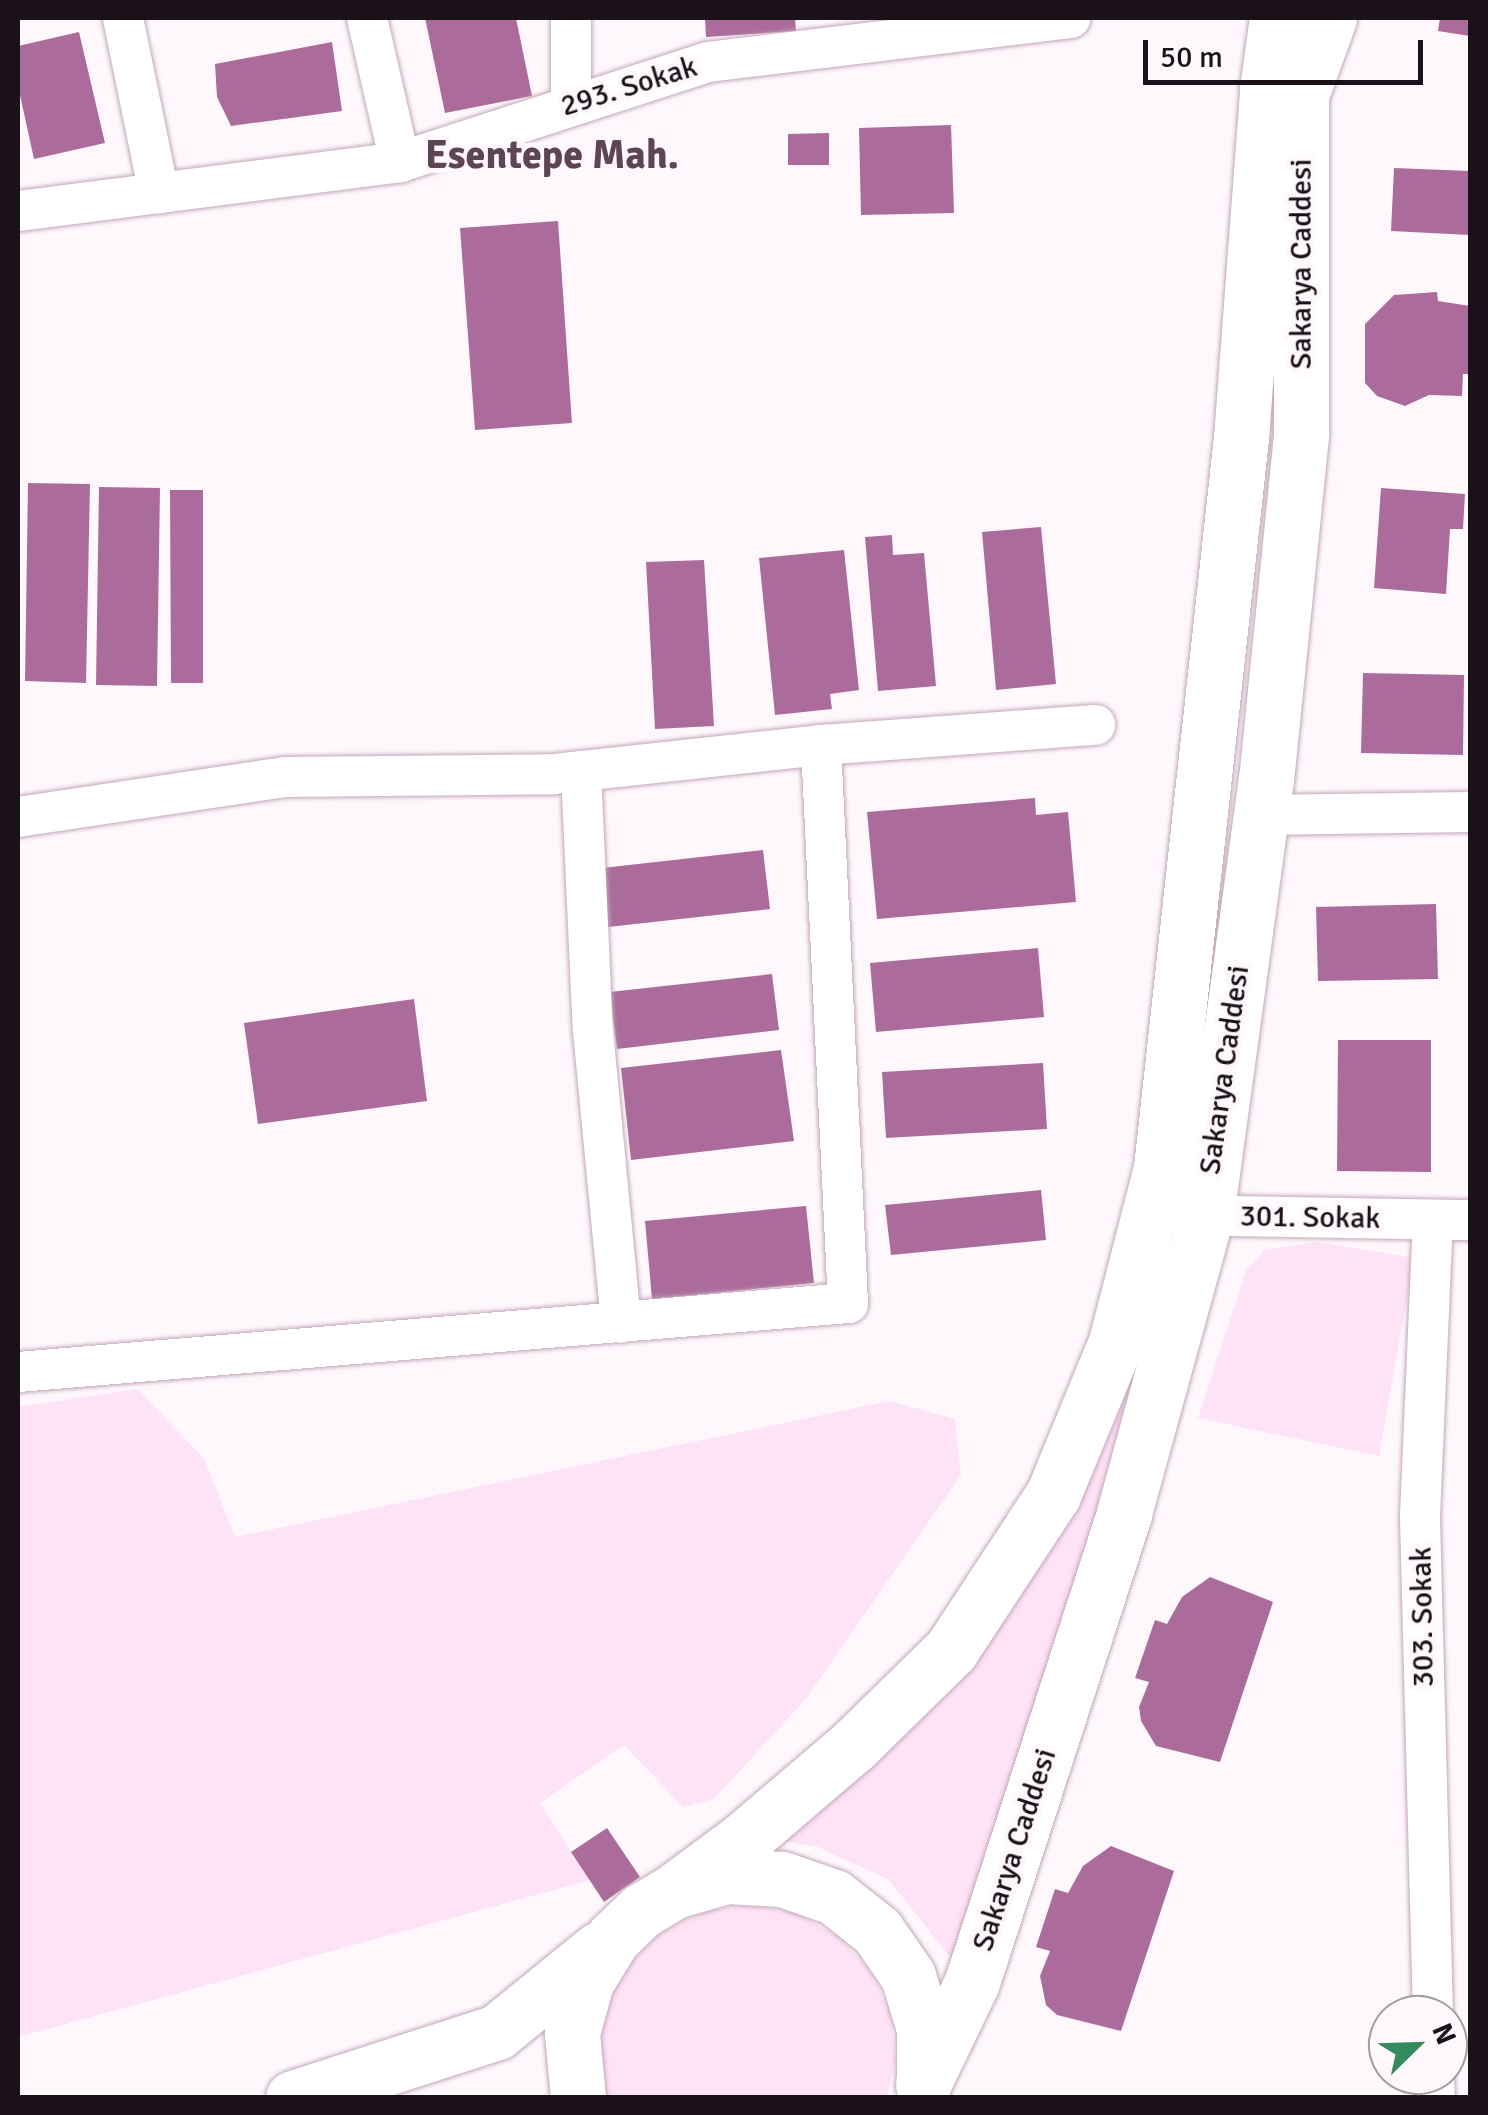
<!DOCTYPE html>
<style>
body{margin:0}
#map{position:relative;width:1488px;height:2115px;overflow:hidden;background:#fef8fc;font-family:Signika,sans-serif}
div>[style]{position:absolute}
.green>*{inset:0;background:#fee2f5}
.building>*{inset:0;background:#ac6c9b}
.roads{filter:drop-shadow(0 0 2px #c3a6ba) drop-shadow(0 0 2px #c3a6ba)}
.minor>*{height:40px;margin:-20px;padding:0 20px;transform-origin:20px;border-radius:20px;background:#fff}
.secondary>*{height:55px;margin:-27.5px;padding:0 27.5px;transform-origin:27.5px;border-radius:27.5px;background:#fff}
span{translate:-50% -50%;white-space:nowrap;text-align:center;line-height:1.15;-webkit-text-stroke:10px #fef8fc;paint-order:stroke}
.street-label{font-size:30px;color:#1b1118}
.district-label{font-size:40px;color:#5d4556;font-weight:700}
.frame{position:absolute;inset:0;border:20px solid #1b1118;pointer-events:none}
.north{position:absolute;left:1368px;top:1995px;width:100px;height:100px;box-sizing:border-box;background:#fef8fc;border:2px solid #a39ca1;border-radius:50%;rotate:67deg;font-size:28px;font-weight:700;line-height:40px;text-align:center;color:#1b1118}
.north::after{content:'';display:block;margin:auto;width:35px;height:45px;background:#358a5d;clip-path:polygon(50% 0,100% 100%,50% 72%,0 100%)}
.scale{position:absolute;left:1143px;top:40px;width:280px;height:45px;box-sizing:border-box;border:5px solid #1b1118;border-top:0;padding-left:12px;font-size:30px;line-height:35px;white-space:nowrap;color:#1b1118;-webkit-text-stroke:8px #fef8fc;paint-order:stroke}
</style>
<div id="map">
<div class="green">
<div style="clip-path:polygon(1318px 1242px,1414px 1258px,1379px 1456px,1198px 1418px,1246px 1271px,1264px 1250px)"></div>
<div style="clip-path:polygon(1148px 1371px,957px 1955px,949px 1956px,889px 1880px,818px 1847px,782px 1841px,1087px 1476px,1132px 1386px)"></div>
<div style="clip-path:polygon(137px 1389px,204px 1458px,235px 1537px,890px 1401px,955px 1419px,961px 1475px,806px 1699px,714px 1799px,683px 1807px,624px 1745px,540px 1803px,590px 1880px,18px 2037px,18px 1407px)"></div>
<div style="clip-path:polygon(749px 1905px,796px 1913px,838px 1936px,871px 1971px,891px 2015px,895px 2063px,887px 2097px,608px 2097px,600px 2069px,603px 2018px,622px 1973px,656px 1936px,700px 1912px)"></div>
</div>
<div class="building">
<div style="clip-path:polygon(425px 18px,516px 18px,532px 96px,445px 113px)"></div>
<div style="clip-path:polygon(705px 18px,795px 18px,796px 31px,706px 37px)"></div>
<div style="clip-path:polygon(1440px 18px,1470px 18px,1470px 36px,1438px 31px)"></div>
<div style="clip-path:polygon(79px 32px,105px 143px,34px 159px,18px 86px,18px 46px)"></div>
<div style="clip-path:polygon(332px 42px,342px 111px,231px 126px,217px 97px,215px 64px)"></div>
<div style="clip-path:polygon(951px 125px,954px 213px,861px 215px,859px 128px)"></div>
<div style="clip-path:polygon(829px 133px,829px 165px,788px 165px,788px 134px)"></div>
<div style="clip-path:polygon(1394px 168px,1470px 171px,1470px 235px,1391px 231px)"></div>
<div style="clip-path:polygon(558px 221px,572px 423px,475px 430px,460px 228px)"></div>
<div style="clip-path:polygon(1437px 292px,1438px 301px,1470px 306px,1470px 374px,1463px 374px,1462px 396px,1429px 395px,1405px 406px,1377px 396px,1365px 383px,1365px 324px,1394px 295px)"></div>
<div style="clip-path:polygon(28px 483px,90px 484px,86px 683px,25px 681px)"></div>
<div style="clip-path:polygon(99px 487px,160px 488px,157px 686px,96px 685px)"></div>
<div style="clip-path:polygon(1381px 488px,1465px 494px,1463px 529px,1450px 529px,1446px 594px,1374px 588px)"></div>
<div style="clip-path:polygon(170px 490px,203px 490px,203px 683px,171px 683px)"></div>
<div style="clip-path:polygon(1041px 527px,1056px 684px,996px 690px,982px 532px)"></div>
<div style="clip-path:polygon(892px 535px,893px 555px,924px 553px,936px 686px,878px 691px,865px 537px)"></div>
<div style="clip-path:polygon(844px 550px,859px 690px,830px 694px,832px 709px,775px 715px,759px 558px)"></div>
<div style="clip-path:polygon(704px 560px,714px 726px,655px 729px,646px 562px)"></div>
<div style="clip-path:polygon(1363px 673px,1464px 675px,1463px 755px,1361px 753px)"></div>
<div style="clip-path:polygon(1035px 798px,1036px 815px,1068px 812px,1076px 902px,877px 919px,867px 812px)"></div>
<div style="clip-path:polygon(763px 850px,770px 909px,608px 927px,602px 868px)"></div>
<div style="clip-path:polygon(1436px 904px,1438px 979px,1318px 981px,1316px 907px)"></div>
<div style="clip-path:polygon(1038px 948px,1044px 1017px,876px 1032px,870px 963px)"></div>
<div style="clip-path:polygon(772px 974px,779px 1030px,617px 1049px,610px 992px)"></div>
<div style="clip-path:polygon(414px 999px,427px 1101px,258px 1124px,244px 1023px)"></div>
<div style="clip-path:polygon(1338px 1040px,1431px 1040px,1431px 1172px,1337px 1171px)"></div>
<div style="clip-path:polygon(781px 1050px,794px 1141px,631px 1160px,621px 1068px)"></div>
<div style="clip-path:polygon(1043px 1063px,1047px 1129px,886px 1138px,882px 1072px)"></div>
<div style="clip-path:polygon(1041px 1190px,1046px 1240px,891px 1255px,885px 1205px)"></div>
<div style="clip-path:polygon(806px 1206px,814px 1283px,652px 1299px,645px 1221px)"></div>
<div style="clip-path:polygon(1210px 1577px,1273px 1602px,1220px 1762px,1156px 1746px,1141px 1721px,1139px 1707px,1149px 1682px,1135px 1678px,1155px 1620px,1167px 1624px,1182px 1597px)"></div>
<div style="clip-path:polygon(607px 1828px,640px 1877px,604px 1902px,571px 1852px)"></div>
<div style="clip-path:polygon(1111px 1846px,1174px 1871px,1121px 2031px,1057px 2015px,1046px 2005px,1040px 1976px,1050px 1951px,1036px 1947px,1055px 1889px,1068px 1893px,1083px 1866px)"></div>
</div>
<div class="roads">
<div class="minor">
<div style="left:123px;top:18px;width:179px;rotate:78.4deg"></div>
<div style="left:367px;top:18px;width:148px;rotate:77.1deg"></div>
<div style="left:571px;top:104px;width:86px;rotate:-90deg"></div>
<div style="left:18px;top:211px;width:385px;rotate:-7.3deg"></div>
<div style="left:400px;top:162px;width:324px;rotate:-18deg"></div>
<div style="left:708px;top:62px;width:365px;rotate:-6.9deg"></div>
<div style="left:581px;top:771px;width:260px;rotate:87.4deg"></div>
<div style="left:593px;top:1031px;width:293px;rotate:84.5deg"></div>
<div style="left:1261px;top:815px;width:209px;rotate:-0.8deg"></div>
<div style="left:18px;top:817px;width:270px;rotate:-8.5deg"></div>
<div style="left:285px;top:777px;width:269px;rotate:-0.6deg"></div>
<div style="left:554px;top:774px;width:269px;rotate:-6.2deg"></div>
<div style="left:821px;top:745px;width:275px;rotate:-4.2deg"></div>
<div style="left:1180px;top:1215px;width:290px;rotate:1deg"></div>
<div style="left:18px;top:1372px;width:833px;rotate:-4.75deg"></div>
<div style="left:848px;top:1303px;width:559px;rotate:-92.77deg"></div>
<div style="left:1433px;top:2015px;width:499px;rotate:-91.5deg"></div>
<div style="left:1420px;top:1516px;width:296px;rotate:-87.5deg"></div>
<div style="left:1434px;top:2075px;width:23px;rotate:88deg"></div>
</div>
<div class="secondary">
<div style="left:674px;top:1891px;width:87px;rotate:-36.6deg"></div>
<div style="left:744px;top:1839px;width:143px;rotate:-40.5deg"></div>
<div style="left:853px;top:1746px;width:137px;rotate:-44.4deg"></div>
<div style="left:951px;top:1650px;width:186px;rotate:-56.7deg"></div>
<div style="left:1053px;top:1495px;width:165px;rotate:-67.6deg"></div>
<div style="left:1116px;top:1342px;width:180px;rotate:-75.5deg"></div>
<div style="left:1161px;top:1168px;width:734px;rotate:-83.75deg"></div>
<div style="left:1241px;top:438px;width:350px;rotate:-85.7deg"></div>
<div style="left:1267px;top:89px;width:72px;rotate:-82deg"></div>
<div style="left:923px;top:2084px;width:113px;rotate:-64.3deg"></div>
<div style="left:972px;top:1982px;width:493px;rotate:-72deg"></div>
<div style="left:1124px;top:1513px;width:308px;rotate:-74.6deg"></div>
<div style="left:1206px;top:1216px;width:440px;rotate:-82.2deg"></div>
<div style="left:1266px;top:780px;width:348px;rotate:-84.2deg"></div>
<div style="left:1301px;top:434px;width:339px;rotate:-90deg"></div>
<div style="left:1301px;top:95px;width:82px;rotate:-70deg"></div>
<div style="left:293px;top:2098px;width:214px;rotate:-17.9deg"></div>
<div style="left:497px;top:2032px;width:132px;rotate:-39.1deg"></div>
<div style="left:578px;top:2098px;width:65px;rotate:-95.3deg"></div>
<div style="left:572px;top:2033px;width:53px;rotate:-74.6deg"></div>
<div style="left:586px;top:1982px;width:52px;rotate:-58.5deg"></div>
<div style="left:613px;top:1938px;width:39px;rotate:-44deg"></div>
<div style="left:641px;top:1911px;width:39px;rotate:-31deg"></div>
<div style="left:674px;top:1891px;width:55px;rotate:-15.8deg"></div>
<div style="left:727px;top:1876px;width:55px;rotate:3.1deg"></div>
<div style="left:782px;top:1879px;width:55px;rotate:19.1deg"></div>
<div style="left:834px;top:1897px;width:55px;rotate:38.3deg"></div>
<div style="left:877px;top:1931px;width:55px;rotate:55.4deg"></div>
<div style="left:908px;top:1976px;width:55px;rotate:73.2deg"></div>
<div style="left:924px;top:2029px;width:54px;rotate:90deg"></div>
</div>
</div>
<div class="street-label">
<span style="left:629px;top:87px;rotate:-17deg">293. Sokak</span>
<span style="left:1302px;top:264px;rotate:-90deg">Sakarya Caddesi</span>
<span style="left:1225px;top:1070px;rotate:-82deg">Sakarya Caddesi</span>
<span style="left:1310px;top:1218px;rotate:1deg">301. Sokak</span>
<span style="left:1423px;top:1617px;rotate:-91deg">303. Sokak</span>
<span style="left:1015px;top:1850px;rotate:-72deg">Sakarya Caddesi</span>
</div>
<div class="district-label">
<span style="left:552px;top:155px">Esentepe Mah.</span>
</div>
<div class="frame"></div>
<div class="north">N</div>
<div class="scale">50 m</div>
</div>
